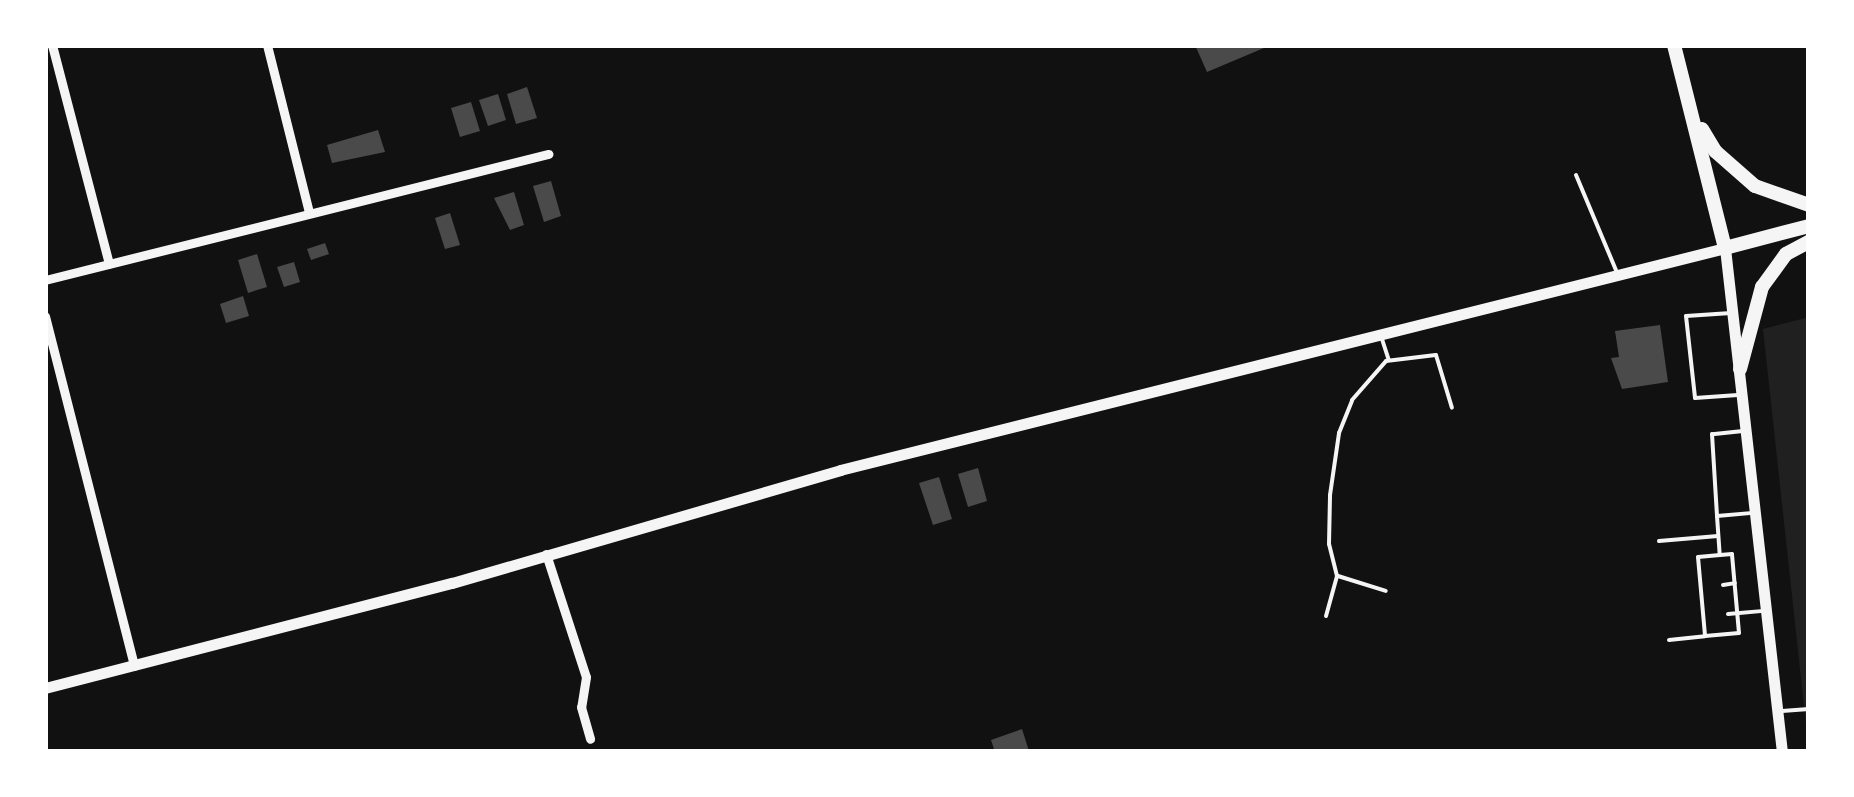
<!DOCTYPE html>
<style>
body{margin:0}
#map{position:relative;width:1854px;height:797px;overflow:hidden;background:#111;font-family:"Fira Sans Condensed",sans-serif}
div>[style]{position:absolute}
.green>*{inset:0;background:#202020}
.building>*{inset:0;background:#4a4a4a}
.service>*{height:4px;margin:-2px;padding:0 2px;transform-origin:2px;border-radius:2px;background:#f5f5f5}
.minor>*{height:9px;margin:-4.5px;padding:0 4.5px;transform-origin:4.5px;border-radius:4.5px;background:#f5f5f5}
.tertiary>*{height:11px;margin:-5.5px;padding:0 5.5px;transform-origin:5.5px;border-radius:5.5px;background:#f5f5f5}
.primary>*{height:14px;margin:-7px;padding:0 7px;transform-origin:7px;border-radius:7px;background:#f5f5f5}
span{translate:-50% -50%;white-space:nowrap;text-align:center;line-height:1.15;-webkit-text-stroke:8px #fff;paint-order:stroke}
.frame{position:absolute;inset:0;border:48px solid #fff;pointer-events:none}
</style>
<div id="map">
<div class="green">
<div style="clip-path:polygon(1809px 317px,1809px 752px,1763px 329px)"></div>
</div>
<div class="building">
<div style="clip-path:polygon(1195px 45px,1271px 45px,1207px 72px)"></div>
<div style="clip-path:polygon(527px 87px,537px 118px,516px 124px,507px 94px)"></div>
<div style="clip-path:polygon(498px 94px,506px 120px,488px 126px,479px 100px)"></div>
<div style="clip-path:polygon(471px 102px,480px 131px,460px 137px,451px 108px)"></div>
<div style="clip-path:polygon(378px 130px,385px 152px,332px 163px,327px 145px)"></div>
<div style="clip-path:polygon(551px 181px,561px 216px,544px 222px,533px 186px)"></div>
<div style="clip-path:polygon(514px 192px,524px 225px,510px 230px,494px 198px)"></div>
<div style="clip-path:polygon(450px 213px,460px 245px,445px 249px,435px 218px)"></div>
<div style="clip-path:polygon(325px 243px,329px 254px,311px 260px,307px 249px)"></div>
<div style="clip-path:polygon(257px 254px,267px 287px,248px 293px,238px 260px)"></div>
<div style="clip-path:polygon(294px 262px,300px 282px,284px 287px,277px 267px)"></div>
<div style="clip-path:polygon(243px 296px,249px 316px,226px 323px,220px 304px)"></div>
<div style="clip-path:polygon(1660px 325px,1668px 382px,1622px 389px,1611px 358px,1619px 357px,1615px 331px)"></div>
<div style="clip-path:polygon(978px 468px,987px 501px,968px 507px,958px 474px)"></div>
<div style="clip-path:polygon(939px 477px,952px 519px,933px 525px,919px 483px)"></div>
<div style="clip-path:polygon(1022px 729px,1029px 751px,995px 752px,991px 740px)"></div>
</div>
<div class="service">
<div style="left:1576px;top:175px;width:103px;rotate:67.2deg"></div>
<div style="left:1731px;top:313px;width:45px;rotate:176.2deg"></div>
<div style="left:1686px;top:316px;width:82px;rotate:83.7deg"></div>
<div style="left:1695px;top:398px;width:43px;rotate:-4deg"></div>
<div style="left:1381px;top:336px;width:25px;rotate:72deg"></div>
<div style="left:1743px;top:431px;width:31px;rotate:174deg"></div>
<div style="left:1712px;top:434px;width:82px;rotate:86.5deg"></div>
<div style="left:1717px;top:516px;width:33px;rotate:-5deg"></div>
<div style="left:1717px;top:516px;width:39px;rotate:86deg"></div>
<div style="left:1720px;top:555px;width:22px;rotate:175deg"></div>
<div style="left:1698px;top:557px;width:79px;rotate:84.9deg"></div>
<div style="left:1705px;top:636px;width:34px;rotate:-5deg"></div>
<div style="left:1739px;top:633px;width:79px;rotate:-95.1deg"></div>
<div style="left:1732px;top:554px;width:12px;rotate:175deg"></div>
<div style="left:1659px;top:541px;width:59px;rotate:-4.8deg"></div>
<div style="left:1338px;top:576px;width:50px;rotate:17.4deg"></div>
<div style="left:1723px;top:585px;width:12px;rotate:-9deg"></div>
<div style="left:1728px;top:614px;width:33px;rotate:-5deg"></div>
<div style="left:1326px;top:616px;width:41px;rotate:-74.6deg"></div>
<div style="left:1337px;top:576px;width:33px;rotate:-104deg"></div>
<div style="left:1329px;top:544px;width:49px;rotate:-88.8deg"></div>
<div style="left:1330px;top:495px;width:63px;rotate:-81.7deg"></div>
<div style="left:1339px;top:433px;width:35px;rotate:-68deg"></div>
<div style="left:1352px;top:400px;width:52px;rotate:-48.9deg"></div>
<div style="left:1386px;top:361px;width:50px;rotate:-6.8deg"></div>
<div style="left:1436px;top:355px;width:55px;rotate:73.2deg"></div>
<div style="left:1669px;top:640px;width:36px;rotate:-6deg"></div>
<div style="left:1782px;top:711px;width:27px;rotate:-4deg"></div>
</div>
<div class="minor">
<div style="left:52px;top:45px;width:226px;rotate:75.4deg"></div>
<div style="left:267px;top:45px;width:172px;rotate:75.9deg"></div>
<div style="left:45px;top:280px;width:519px;rotate:-14.06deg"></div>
<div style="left:45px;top:316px;width:361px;rotate:75.7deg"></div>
<div style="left:546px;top:554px;width:129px;rotate:72deg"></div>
<div style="left:586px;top:677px;width:30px;rotate:99deg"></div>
<div style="left:581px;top:707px;width:33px;rotate:74deg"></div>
</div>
<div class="tertiary">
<div style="left:45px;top:688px;width:420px;rotate:-14.5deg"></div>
<div style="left:452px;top:583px;width:404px;rotate:-16.2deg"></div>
<div style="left:840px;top:470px;width:912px;rotate:-14.08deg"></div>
<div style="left:1725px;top:248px;width:507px;rotate:83.55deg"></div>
</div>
<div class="primary">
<div style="left:1674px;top:45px;width:209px;rotate:75.9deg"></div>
<div style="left:1725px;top:248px;width:87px;rotate:-14.7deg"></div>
<div style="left:1702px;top:129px;width:26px;rotate:59deg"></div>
<div style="left:1715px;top:151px;width:53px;rotate:41.2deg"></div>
<div style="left:1755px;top:186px;width:57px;rotate:19.4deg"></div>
<div style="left:1740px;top:369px;width:85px;rotate:-75deg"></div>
<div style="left:1762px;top:287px;width:41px;rotate:-54deg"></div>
<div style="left:1786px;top:254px;width:26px;rotate:-28deg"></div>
</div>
<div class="frame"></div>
</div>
